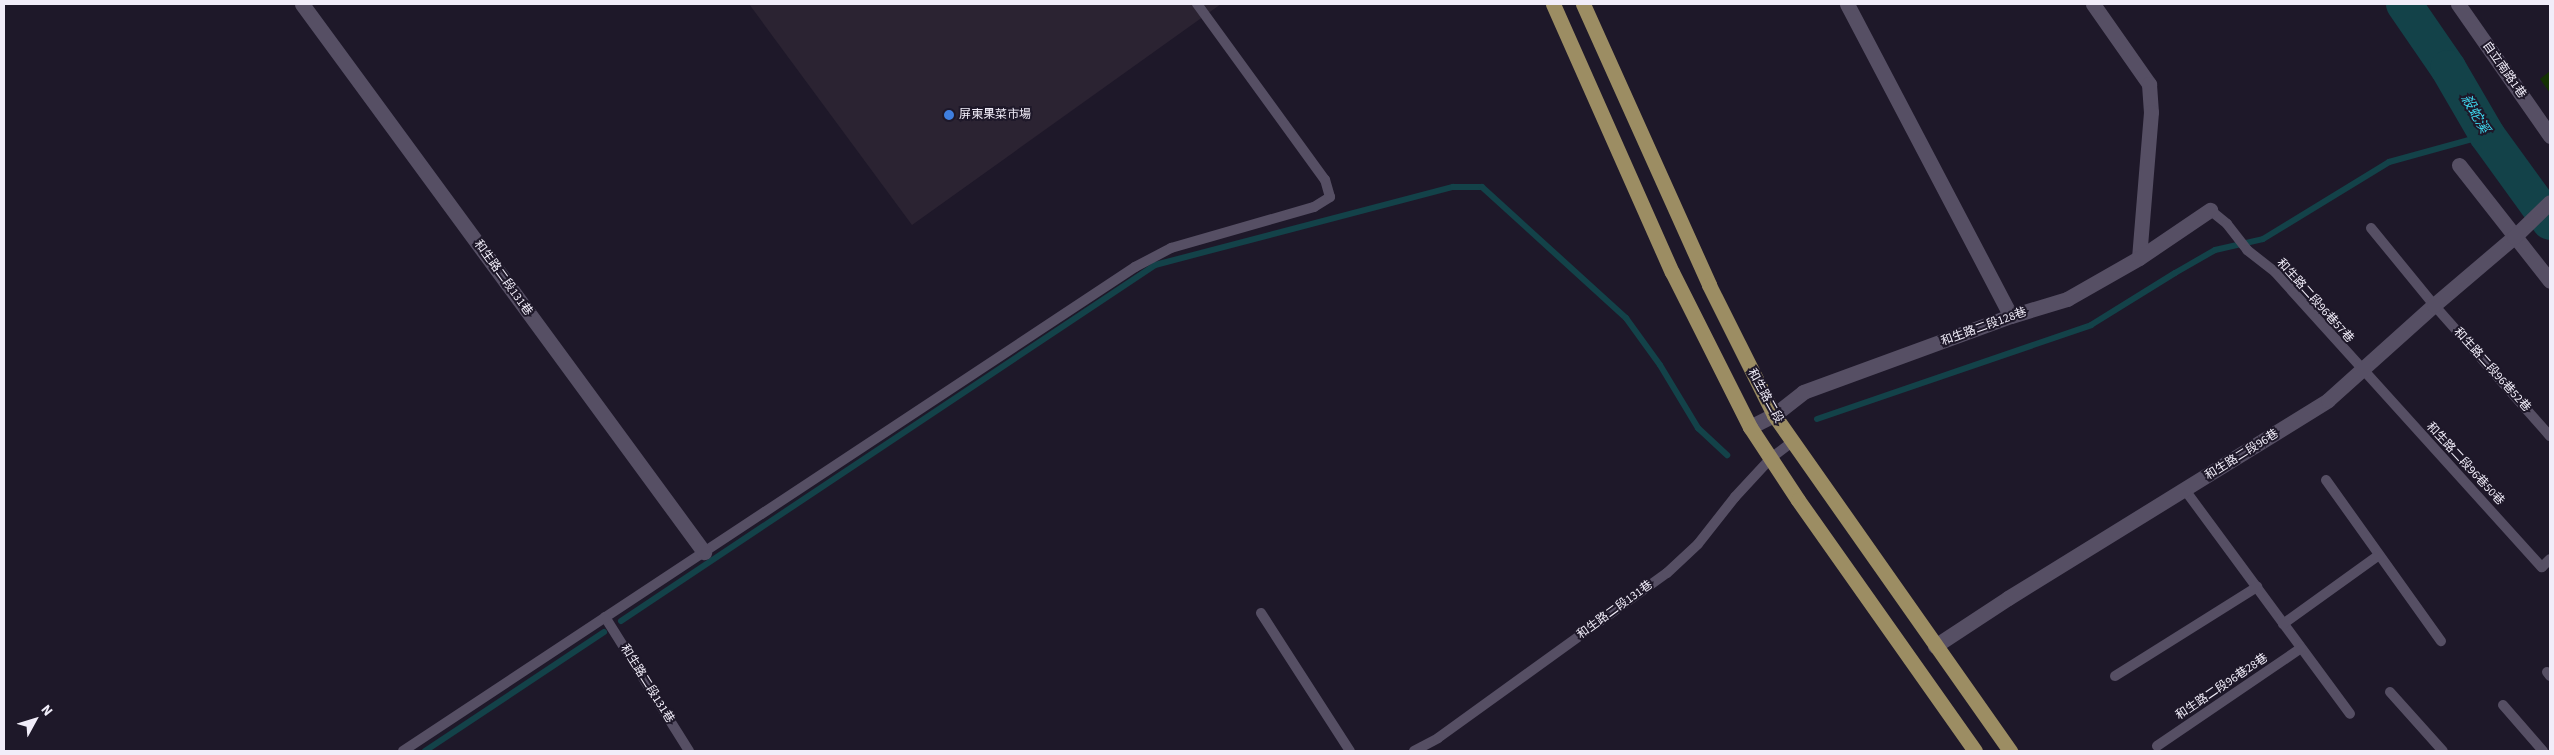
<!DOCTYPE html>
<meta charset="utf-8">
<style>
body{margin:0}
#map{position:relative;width:2554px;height:755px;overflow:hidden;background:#1e1829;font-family:"Source Sans 3","Noto Sans TC",sans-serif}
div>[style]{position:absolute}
.commercial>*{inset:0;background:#2b2332}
.green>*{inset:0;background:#143103}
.stream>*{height:6px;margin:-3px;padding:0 3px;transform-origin:3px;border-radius:3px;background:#134249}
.river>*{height:36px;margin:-18px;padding:0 18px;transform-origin:18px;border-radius:18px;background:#134249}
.lane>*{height:10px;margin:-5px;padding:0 5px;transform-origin:5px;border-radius:5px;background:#564f64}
.street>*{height:15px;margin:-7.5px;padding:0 7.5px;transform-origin:7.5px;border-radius:7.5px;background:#564f64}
.primary>*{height:15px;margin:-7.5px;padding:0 7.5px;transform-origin:7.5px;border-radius:7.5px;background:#9c8d63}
.dots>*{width:14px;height:14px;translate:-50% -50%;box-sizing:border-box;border:2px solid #1e1829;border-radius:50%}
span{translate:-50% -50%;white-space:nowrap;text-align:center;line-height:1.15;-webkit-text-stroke:4px #1e1829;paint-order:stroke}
.street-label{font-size:12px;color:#f1edf9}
.poi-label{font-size:12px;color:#f1edf9}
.left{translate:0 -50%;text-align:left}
.water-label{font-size:14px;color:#3ed5ec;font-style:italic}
.frame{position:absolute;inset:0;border:5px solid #f1edf9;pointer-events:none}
.north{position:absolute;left:10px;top:695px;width:50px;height:50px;-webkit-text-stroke:4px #1e1829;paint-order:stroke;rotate:51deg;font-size:14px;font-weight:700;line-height:20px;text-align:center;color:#f1edf9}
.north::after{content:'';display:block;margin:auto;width:18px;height:22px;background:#f1edf9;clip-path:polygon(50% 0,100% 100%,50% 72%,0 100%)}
</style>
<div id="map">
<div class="commercial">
<div style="clip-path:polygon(749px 4px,1221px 4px,912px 225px)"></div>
</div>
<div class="green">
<div style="clip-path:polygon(2550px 71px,2550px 93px,2540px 79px)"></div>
</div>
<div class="stream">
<div style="left:1817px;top:419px;width:290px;rotate:-18.9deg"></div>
<div style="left:2091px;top:325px;width:99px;rotate:-31.8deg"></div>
<div style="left:2175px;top:273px;width:46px;rotate:-29.9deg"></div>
<div style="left:2215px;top:250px;width:49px;rotate:-12.9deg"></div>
<div style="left:2263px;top:239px;width:148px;rotate:-31.4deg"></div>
<div style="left:2389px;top:162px;width:102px;rotate:-15.4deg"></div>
<div style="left:621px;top:621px;width:642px;rotate:-33.69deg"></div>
<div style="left:1155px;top:265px;width:308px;rotate:-14.7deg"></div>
<div style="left:1453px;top:187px;width:29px"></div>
<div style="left:1482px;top:187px;width:195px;rotate:42.3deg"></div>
<div style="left:1626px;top:318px;width:58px;rotate:54.1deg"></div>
<div style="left:1660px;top:365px;width:74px;rotate:58.9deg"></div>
<div style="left:1698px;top:428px;width:40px;rotate:43deg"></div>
<div style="left:425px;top:751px;width:215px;rotate:-33.6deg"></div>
</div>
<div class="river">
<div style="left:2404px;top:4px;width:78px;rotate:55.5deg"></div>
<div style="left:2448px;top:68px;width:78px;rotate:59.8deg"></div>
<div style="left:2487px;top:135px;width:107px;rotate:54.1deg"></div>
</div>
<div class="lane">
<div style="left:2210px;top:210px;width:22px;rotate:39deg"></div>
<div style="left:2227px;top:224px;width:33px;rotate:52deg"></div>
<div style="left:2247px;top:250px;width:36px;rotate:38deg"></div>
<div style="left:2275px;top:272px;width:398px;rotate:47.9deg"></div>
<div style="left:2542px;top:567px;width:11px;rotate:-45deg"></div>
<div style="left:2371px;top:228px;width:99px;rotate:50.7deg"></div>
<div style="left:2434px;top:305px;width:175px;rotate:48.5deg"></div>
<div style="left:2326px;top:480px;width:198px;rotate:54.5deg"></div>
<div style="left:2185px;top:490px;width:278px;rotate:53.6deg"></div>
<div style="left:1261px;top:613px;width:164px;rotate:57.2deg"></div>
<div style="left:605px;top:617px;width:158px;rotate:57.9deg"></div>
<div style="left:2283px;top:624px;width:118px;rotate:-35.7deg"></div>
<div style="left:2547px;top:672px;width:5px;rotate:53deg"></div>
<div style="left:2115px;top:676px;width:168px;rotate:-32.1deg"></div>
<div style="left:2390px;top:692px;width:79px;rotate:48.1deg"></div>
<div style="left:2503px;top:705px;width:61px;rotate:49deg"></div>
<div style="left:2157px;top:746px;width:174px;rotate:-34.2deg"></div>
<div style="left:403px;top:751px;width:878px;rotate:-33.47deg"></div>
<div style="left:1135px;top:267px;width:41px;rotate:-27.8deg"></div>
<div style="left:1171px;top:248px;width:149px;rotate:-16deg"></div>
<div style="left:1314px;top:207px;width:19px;rotate:-32deg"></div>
<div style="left:1330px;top:197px;width:18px;rotate:-106deg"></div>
<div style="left:1325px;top:180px;width:218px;rotate:-126deg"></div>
<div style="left:1414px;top:751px;width:27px;rotate:-28deg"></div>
<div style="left:1438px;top:738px;width:282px;rotate:-35.8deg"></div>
<div style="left:1667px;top:573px;width:42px;rotate:-43.1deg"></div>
<div style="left:1698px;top:544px;width:60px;rotate:-51.8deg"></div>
<div style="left:1735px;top:497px;width:53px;rotate:-47.3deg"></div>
<div style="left:1771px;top:458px;width:26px;rotate:-37deg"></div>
</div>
<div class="street">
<div style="left:302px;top:4px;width:680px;rotate:53.74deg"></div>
<div style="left:1847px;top:4px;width:352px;rotate:62.3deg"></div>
<div style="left:2093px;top:4px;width:98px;rotate:55deg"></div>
<div style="left:2149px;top:84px;width:28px;rotate:86deg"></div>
<div style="left:2151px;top:112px;width:146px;rotate:94.7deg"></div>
<div style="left:2458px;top:4px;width:161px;rotate:55.1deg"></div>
<div style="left:2459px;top:165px;width:147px;rotate:51.9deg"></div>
<div style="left:1750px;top:427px;width:27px;rotate:-27deg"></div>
<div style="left:1774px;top:415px;width:37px;rotate:-38deg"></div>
<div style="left:1803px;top:392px;width:221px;rotate:-20.1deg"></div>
<div style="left:2011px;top:316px;width:59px;rotate:-16.9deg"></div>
<div style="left:2067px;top:299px;width:83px;rotate:-29.7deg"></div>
<div style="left:2139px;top:258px;width:86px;rotate:-34.1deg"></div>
<div style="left:1935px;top:646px;width:87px;rotate:-33.3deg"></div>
<div style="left:2008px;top:598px;width:376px;rotate:-31.7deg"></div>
<div style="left:2328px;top:400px;width:142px;rotate:-41.9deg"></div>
<div style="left:2434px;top:305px;width:105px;rotate:-40.4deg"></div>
<div style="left:2514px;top:237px;width:50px;rotate:-44.2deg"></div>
</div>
<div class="primary">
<div style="left:1553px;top:4px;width:293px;rotate:66.1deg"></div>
<div style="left:1672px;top:272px;width:174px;rotate:63.3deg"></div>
<div style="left:1750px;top:427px;width:87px;rotate:56.7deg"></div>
<div style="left:1798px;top:500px;width:307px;rotate:54.8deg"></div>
<div style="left:1583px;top:4px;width:308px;rotate:65.8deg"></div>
<div style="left:1709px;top:285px;width:145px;rotate:63.4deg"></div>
<div style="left:1774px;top:415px;width:411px;rotate:54.9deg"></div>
</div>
<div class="dots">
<div style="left:949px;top:115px;background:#3f7fe0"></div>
</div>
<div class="street-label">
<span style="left:2504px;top:70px;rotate:55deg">自立南路1巷</span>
<span style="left:503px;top:278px;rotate:54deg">和生路二段131巷</span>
<span style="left:2315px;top:301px;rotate:48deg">和生路二段96巷57巷</span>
<span style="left:1984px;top:327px;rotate:-20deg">和生路二段128巷</span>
<span style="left:2492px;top:370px;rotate:48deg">和生路二段96巷52巷</span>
<span style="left:1765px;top:396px;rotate:61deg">和生路二段</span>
<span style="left:2242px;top:455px;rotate:-32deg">和生路二段96巷</span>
<span style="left:2465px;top:464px;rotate:47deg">和生路二段96巷50巷</span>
<span style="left:1615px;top:610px;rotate:-36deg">和生路二段131巷</span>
<span style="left:647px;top:684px;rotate:58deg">和生路二段131巷</span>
<span style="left:2222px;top:687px;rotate:-34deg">和生路二段96巷28巷</span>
</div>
<div class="poi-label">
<span class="left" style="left:959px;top:115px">屏東果菜市場</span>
</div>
<div class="water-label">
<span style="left:2475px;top:114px;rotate:60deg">殺蛇溪</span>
</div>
<div class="frame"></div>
<div class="north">N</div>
</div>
